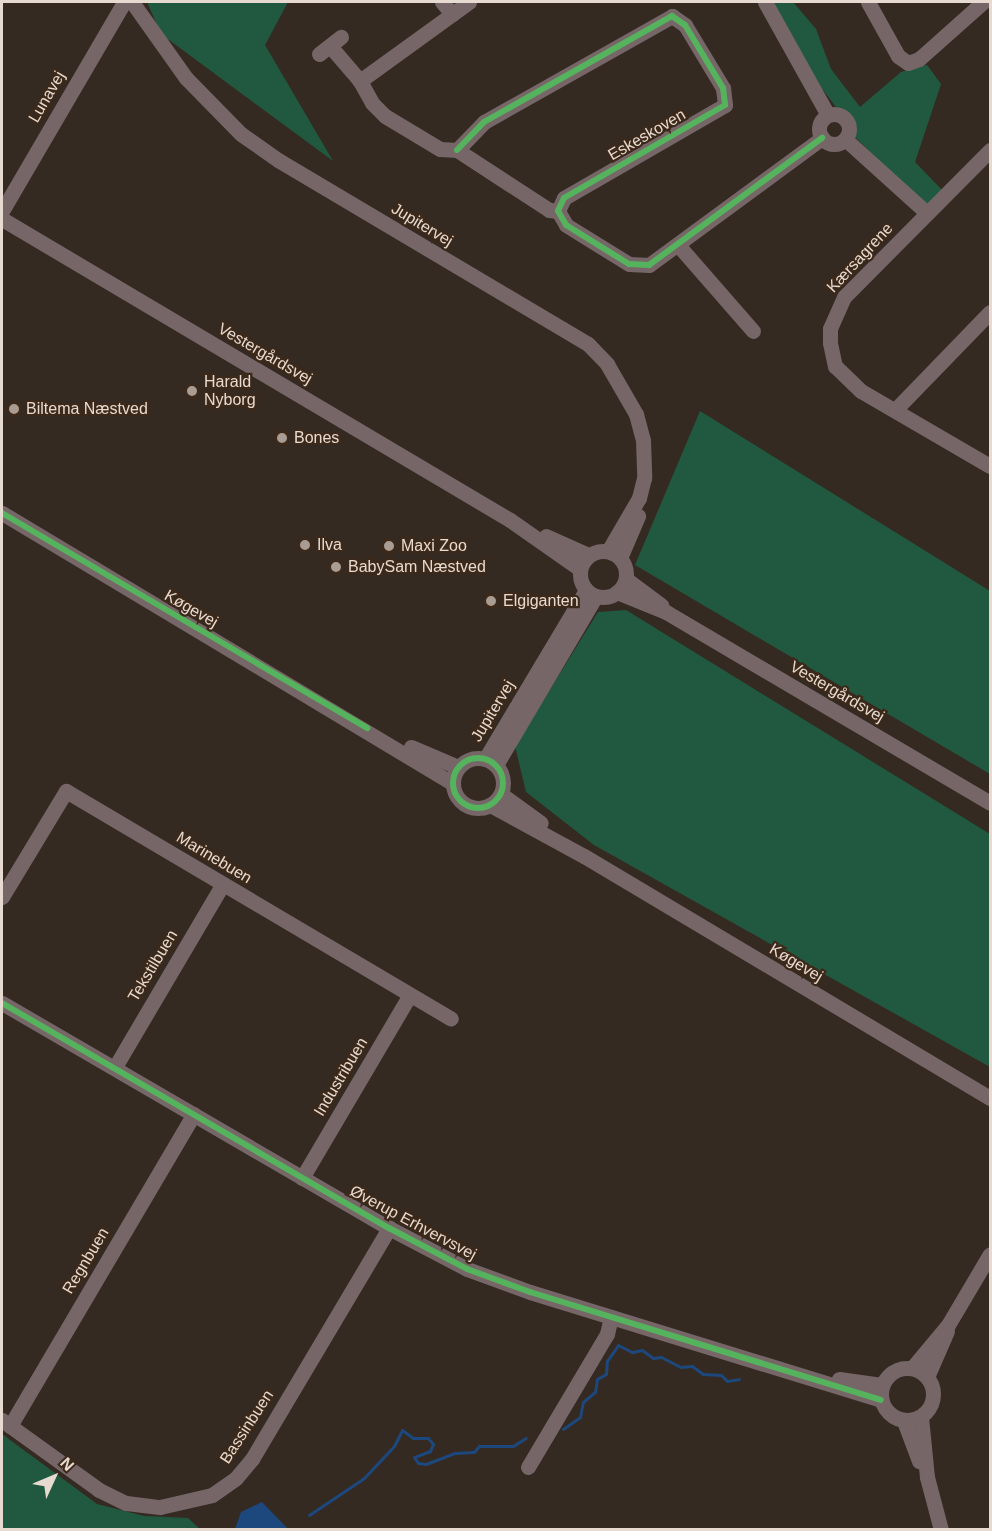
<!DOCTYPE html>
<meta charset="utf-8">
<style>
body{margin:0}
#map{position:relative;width:992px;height:1531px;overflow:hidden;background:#342a22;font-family:Arial,sans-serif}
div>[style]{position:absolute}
.green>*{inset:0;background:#215940}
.water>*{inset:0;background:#1d487d}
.stream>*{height:3px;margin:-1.5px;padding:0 1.5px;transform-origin:1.5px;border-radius:1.5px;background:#1d487d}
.minor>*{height:15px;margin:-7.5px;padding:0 7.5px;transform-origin:7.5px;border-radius:7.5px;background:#766667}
.minor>.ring{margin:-7.5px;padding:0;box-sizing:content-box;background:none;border:15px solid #766667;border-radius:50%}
.cycleway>*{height:6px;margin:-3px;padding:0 3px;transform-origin:3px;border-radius:3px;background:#56b35d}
.cycleway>.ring{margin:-3px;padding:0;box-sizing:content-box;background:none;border:6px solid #56b35d;border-radius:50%}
.dots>*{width:16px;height:16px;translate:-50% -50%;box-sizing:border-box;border:3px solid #3c291a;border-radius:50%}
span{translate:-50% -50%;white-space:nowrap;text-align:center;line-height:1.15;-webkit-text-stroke:4.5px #3c291a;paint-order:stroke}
.street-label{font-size:16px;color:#e7dad0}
.poi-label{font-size:16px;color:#e7dad0}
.left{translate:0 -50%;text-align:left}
.frame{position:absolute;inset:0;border:3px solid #e7dad0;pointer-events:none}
.north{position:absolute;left:24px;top:1447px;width:60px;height:60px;-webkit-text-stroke:4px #3c291a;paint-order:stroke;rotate:46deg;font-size:16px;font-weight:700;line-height:24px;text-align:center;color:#e7dad0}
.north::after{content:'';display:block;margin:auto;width:21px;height:27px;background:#e7dad0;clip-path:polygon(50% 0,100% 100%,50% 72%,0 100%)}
</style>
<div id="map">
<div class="green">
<div style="clip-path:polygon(147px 2px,288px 2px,265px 45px,333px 161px,161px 34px)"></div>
<div style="clip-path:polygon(771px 2px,793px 2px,816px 29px,831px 69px,860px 107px,901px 72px,927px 65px,941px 84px,915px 162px,943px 191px,928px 208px,856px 138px,850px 114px,836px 107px,813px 77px)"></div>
<div style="clip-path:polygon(700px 411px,990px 591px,990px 774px,635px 565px)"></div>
<div style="clip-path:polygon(626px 610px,990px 834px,990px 1067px,594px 845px,526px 792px,515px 746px,598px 612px)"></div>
<div style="clip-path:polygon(2px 1434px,97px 1504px,144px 1516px,188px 1518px,200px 1529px,2px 1529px)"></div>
</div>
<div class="water">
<div style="clip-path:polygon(262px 1502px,288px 1529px,235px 1529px,241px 1512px)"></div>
</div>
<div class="stream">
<div style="left:563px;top:1429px;width:21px;rotate:-35deg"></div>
<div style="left:580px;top:1417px;width:15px;rotate:-79deg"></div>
<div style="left:583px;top:1402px;width:16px;rotate:-40deg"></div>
<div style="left:595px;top:1392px;width:13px;rotate:-81deg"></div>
<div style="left:597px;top:1379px;width:10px;rotate:-29deg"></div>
<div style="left:606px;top:1374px;width:13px;rotate:-86deg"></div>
<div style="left:607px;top:1361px;width:19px;rotate:-55deg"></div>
<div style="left:618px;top:1345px;width:16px;rotate:27deg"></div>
<div style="left:632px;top:1352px;width:10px;rotate:-11deg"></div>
<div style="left:642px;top:1350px;width:14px;rotate:36deg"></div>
<div style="left:653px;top:1358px;width:8px;rotate:-7deg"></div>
<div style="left:661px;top:1357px;width:22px;rotate:27deg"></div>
<div style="left:681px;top:1367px;width:11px;rotate:-5deg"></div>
<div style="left:692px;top:1366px;width:14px;rotate:36deg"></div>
<div style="left:703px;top:1374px;width:18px;rotate:3deg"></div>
<div style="left:721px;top:1375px;width:8px;rotate:45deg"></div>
<div style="left:727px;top:1381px;width:12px;rotate:-9deg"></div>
<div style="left:309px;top:1515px;width:66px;rotate:-33.9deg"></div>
<div style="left:364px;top:1478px;width:44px;rotate:-46.8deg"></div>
<div style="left:394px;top:1446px;width:18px;rotate:-63deg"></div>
<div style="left:402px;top:1430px;width:14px;rotate:36deg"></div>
<div style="left:413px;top:1438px;width:15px"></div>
<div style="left:428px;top:1438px;width:8px;rotate:50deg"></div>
<div style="left:433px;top:1444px;width:8px;rotate:113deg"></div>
<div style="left:430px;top:1451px;width:17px;rotate:159deg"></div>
<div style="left:414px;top:1457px;width:7px;rotate:56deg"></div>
<div style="left:418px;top:1463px;width:8px;rotate:7deg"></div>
<div style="left:426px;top:1464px;width:31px;rotate:-21deg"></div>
<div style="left:455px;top:1453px;width:19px;rotate:-3deg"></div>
<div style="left:474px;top:1452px;width:8px;rotate:-50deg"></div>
<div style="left:479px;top:1446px;width:34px"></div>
<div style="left:513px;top:1446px;width:15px;rotate:-32deg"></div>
</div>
<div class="minor">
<div style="left:132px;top:2px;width:93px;rotate:54.6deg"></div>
<div style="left:186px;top:78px;width:78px;rotate:45.5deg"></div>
<div style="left:241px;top:134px;width:45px;rotate:35.1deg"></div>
<div style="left:278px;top:160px;width:360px;rotate:30.7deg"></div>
<div style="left:588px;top:344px;width:28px;rotate:46deg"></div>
<div style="left:607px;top:364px;width:58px;rotate:59.9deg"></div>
<div style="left:636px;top:414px;width:27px;rotate:75deg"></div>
<div style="left:643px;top:440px;width:38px;rotate:88deg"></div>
<div style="left:644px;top:478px;width:21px;rotate:104deg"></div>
<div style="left:639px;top:498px;width:61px;rotate:120.3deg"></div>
<div style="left:442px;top:2px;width:16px;rotate:50deg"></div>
<div style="left:469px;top:2px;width:135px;rotate:144.1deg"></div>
<div style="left:360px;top:81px;width:25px;rotate:61deg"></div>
<div style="left:372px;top:103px;width:18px;rotate:45deg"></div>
<div style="left:385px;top:116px;width:64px;rotate:31deg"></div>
<div style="left:440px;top:149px;width:17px;rotate:3deg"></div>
<div style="left:457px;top:150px;width:110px;rotate:33.1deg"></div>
<div style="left:549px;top:210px;width:9px;rotate:6deg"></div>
<div style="left:765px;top:2px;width:129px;rotate:60.9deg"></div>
<div style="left:868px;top:2px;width:62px;rotate:60.9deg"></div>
<div style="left:898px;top:56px;width:12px;rotate:35deg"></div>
<div style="left:908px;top:63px;width:12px;rotate:-20deg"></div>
<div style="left:919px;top:59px;width:86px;rotate:-41.7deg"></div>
<div style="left:330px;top:46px;width:46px;rotate:49.4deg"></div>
<div style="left:319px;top:54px;width:28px;rotate:-38deg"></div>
<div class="ring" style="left:819px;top:114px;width:15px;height:15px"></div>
<div style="left:845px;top:139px;width:110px;rotate:42.1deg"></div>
<div style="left:457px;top:150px;width:39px;rotate:-46deg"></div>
<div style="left:484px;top:122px;width:216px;rotate:-29.4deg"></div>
<div style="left:672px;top:16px;width:16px;rotate:35deg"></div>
<div style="left:685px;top:25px;width:74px;rotate:58.9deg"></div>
<div style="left:723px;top:88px;width:17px;rotate:83deg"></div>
<div style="left:725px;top:105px;width:186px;rotate:150deg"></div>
<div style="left:564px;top:198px;width:14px;rotate:115deg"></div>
<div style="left:558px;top:211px;width:16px;rotate:60deg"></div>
<div style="left:566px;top:225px;width:74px;rotate:31.8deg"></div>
<div style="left:629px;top:264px;width:20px;rotate:3deg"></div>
<div style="left:649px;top:265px;width:215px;rotate:-36.3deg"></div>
<div style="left:990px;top:150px;width:207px;rotate:134.8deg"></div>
<div style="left:844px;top:297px;width:35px;rotate:114deg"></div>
<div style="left:830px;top:329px;width:14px;rotate:90deg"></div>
<div style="left:830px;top:343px;width:24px;rotate:78deg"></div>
<div style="left:835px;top:366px;width:36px;rotate:44deg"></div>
<div style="left:861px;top:391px;width:149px;rotate:30.2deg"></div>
<div style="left:2px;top:211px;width:242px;rotate:-59.7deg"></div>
<div style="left:2px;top:219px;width:590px;rotate:30.65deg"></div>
<div style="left:510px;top:520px;width:85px;rotate:35deg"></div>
<div style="left:678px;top:245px;width:114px;rotate:48.9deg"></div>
<div style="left:895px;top:410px;width:136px;rotate:-45.9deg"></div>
<div style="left:2px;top:513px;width:525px;rotate:30.96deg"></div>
<div style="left:546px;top:536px;width:46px;rotate:24.3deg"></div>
<div class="ring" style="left:580px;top:551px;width:31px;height:31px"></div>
<div style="left:620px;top:558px;width:46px;rotate:-66.8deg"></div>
<div style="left:626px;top:579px;width:44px;rotate:36.6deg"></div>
<div style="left:617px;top:592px;width:53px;rotate:22.2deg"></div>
<div style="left:666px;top:612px;width:376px;rotate:30.5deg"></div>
<div style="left:411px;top:747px;width:51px;rotate:23.1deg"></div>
<div class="ring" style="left:453px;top:758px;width:35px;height:35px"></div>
<div style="left:485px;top:759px;width:197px;rotate:-59.1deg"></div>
<div style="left:496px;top:765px;width:196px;rotate:-59.4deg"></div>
<div style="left:501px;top:794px;width:49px;rotate:35.9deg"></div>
<div style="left:490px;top:805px;width:107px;rotate:28.5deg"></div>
<div style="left:584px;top:856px;width:473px;rotate:30.8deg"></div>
<div style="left:2px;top:897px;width:124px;rotate:-58.9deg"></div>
<div style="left:66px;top:791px;width:447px;rotate:30.6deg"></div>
<div style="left:2px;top:1003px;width:448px;rotate:30.2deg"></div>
<div style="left:389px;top:1228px;width:88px;rotate:27.7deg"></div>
<div style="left:467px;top:1269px;width:67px;rotate:20.1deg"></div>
<div style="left:530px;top:1292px;width:367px;rotate:17.1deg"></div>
<div style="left:115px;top:1067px;width:212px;rotate:-59.5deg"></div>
<div style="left:302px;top:1178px;width:212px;rotate:-59.5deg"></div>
<div class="ring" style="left:881px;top:1368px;width:37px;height:37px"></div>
<div style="left:912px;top:1368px;width:56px;rotate:-50.1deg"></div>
<div style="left:948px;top:1325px;width:82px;rotate:-59.4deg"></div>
<div style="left:927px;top:1377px;width:50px;rotate:-66.5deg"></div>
<div style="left:839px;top:1379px;width:43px;rotate:7.9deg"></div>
<div style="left:921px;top:1417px;width:60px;rotate:84.3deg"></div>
<div style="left:927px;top:1477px;width:55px;rotate:75.2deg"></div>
<div style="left:2px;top:1420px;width:120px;rotate:35.8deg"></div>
<div style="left:99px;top:1490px;width:30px;rotate:26deg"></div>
<div style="left:126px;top:1503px;width:34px;rotate:7deg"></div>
<div style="left:160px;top:1507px;width:53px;rotate:-13deg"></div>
<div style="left:212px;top:1495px;width:29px;rotate:-35deg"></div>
<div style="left:236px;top:1478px;width:25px;rotate:-50deg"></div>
<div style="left:252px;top:1459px;width:269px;rotate:-59.3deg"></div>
<div style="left:904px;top:1421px;width:43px;rotate:69.4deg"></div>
<div style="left:10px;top:1426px;width:362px;rotate:-59.5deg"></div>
<div style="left:528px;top:1467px;width:155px;rotate:-59.3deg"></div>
<div style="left:607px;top:1334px;width:17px;rotate:-77deg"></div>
</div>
<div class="cycleway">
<div style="left:457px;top:150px;width:39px;rotate:-46deg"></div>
<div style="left:484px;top:122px;width:216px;rotate:-29.4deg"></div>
<div style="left:672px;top:16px;width:16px;rotate:35deg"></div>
<div style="left:685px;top:25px;width:74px;rotate:58.9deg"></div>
<div style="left:723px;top:88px;width:17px;rotate:83deg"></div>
<div style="left:725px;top:105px;width:186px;rotate:150deg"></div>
<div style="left:564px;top:198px;width:14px;rotate:115deg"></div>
<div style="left:558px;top:211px;width:16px;rotate:60deg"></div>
<div style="left:566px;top:225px;width:74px;rotate:31.8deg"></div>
<div style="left:629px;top:264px;width:20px;rotate:3deg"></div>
<div style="left:649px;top:265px;width:215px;rotate:-36.3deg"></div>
<div style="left:2px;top:513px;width:424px;rotate:30.5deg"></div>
<div class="ring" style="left:453px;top:758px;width:44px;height:44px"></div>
<div style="left:2px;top:1003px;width:448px;rotate:30.2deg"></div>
<div style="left:389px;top:1228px;width:88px;rotate:27.7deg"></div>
<div style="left:467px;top:1269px;width:67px;rotate:20.1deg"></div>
<div style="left:530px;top:1292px;width:367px;rotate:17.1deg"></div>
</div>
<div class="dots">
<div style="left:192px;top:391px;background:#a89c93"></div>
<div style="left:14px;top:409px;background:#a89c93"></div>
<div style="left:282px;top:438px;background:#a89c93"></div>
<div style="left:305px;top:545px;background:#a89c93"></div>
<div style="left:389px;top:546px;background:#a89c93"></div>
<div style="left:336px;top:567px;background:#a89c93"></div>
<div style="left:491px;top:601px;background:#a89c93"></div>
</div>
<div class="street-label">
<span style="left:47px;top:97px;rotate:-60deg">Lunavej</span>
<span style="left:647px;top:135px;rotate:-30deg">Eskeskoven</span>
<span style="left:422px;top:225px;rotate:31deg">Jupitervej</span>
<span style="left:860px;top:258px;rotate:-47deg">Kærsagrene</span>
<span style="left:265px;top:354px;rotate:30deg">Vestergårdsvej</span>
<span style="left:191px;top:609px;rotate:30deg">Køgevej</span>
<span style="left:837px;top:692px;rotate:30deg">Vestergårdsvej</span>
<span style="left:493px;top:711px;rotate:-59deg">Jupitervej</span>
<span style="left:214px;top:858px;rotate:31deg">Marinebuen</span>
<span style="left:796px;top:963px;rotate:31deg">Køgevej</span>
<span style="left:153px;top:966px;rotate:-59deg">Tekstilbuen</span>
<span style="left:341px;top:1077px;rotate:-59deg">Industribuen</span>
<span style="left:413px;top:1223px;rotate:28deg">Øverup Erhvervsvej</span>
<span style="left:86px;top:1261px;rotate:-59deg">Regnbuen</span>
<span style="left:247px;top:1427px;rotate:-57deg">Bassinbuen</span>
</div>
<div class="poi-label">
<span class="left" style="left:204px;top:391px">Harald<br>Nyborg</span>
<span class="left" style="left:26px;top:409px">Biltema Næstved</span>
<span class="left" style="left:294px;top:438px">Bones</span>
<span class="left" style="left:317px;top:545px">Ilva</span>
<span class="left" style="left:401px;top:546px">Maxi Zoo</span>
<span class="left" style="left:348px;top:567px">BabySam Næstved</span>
<span class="left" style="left:503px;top:601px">Elgiganten</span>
</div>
<div class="frame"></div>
<div class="north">N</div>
</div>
